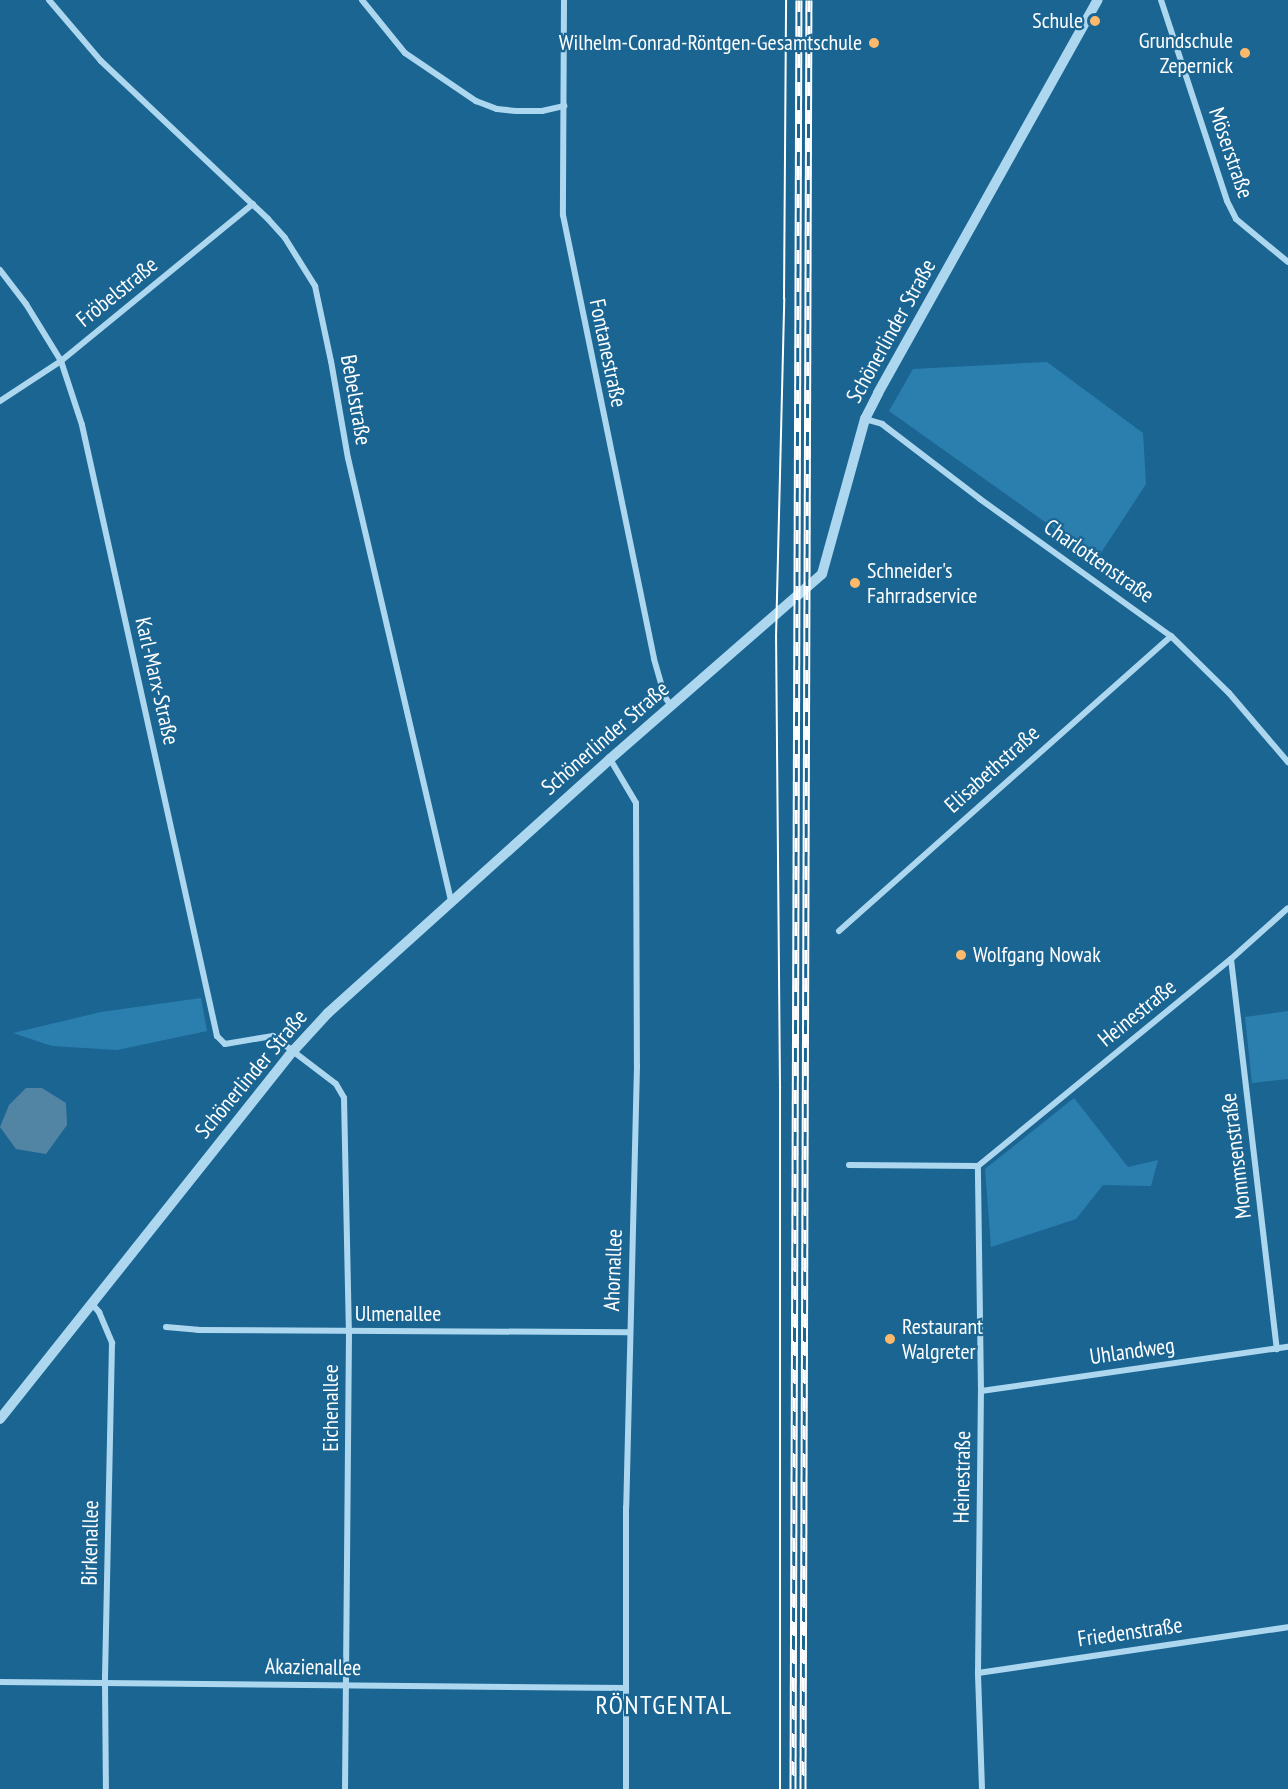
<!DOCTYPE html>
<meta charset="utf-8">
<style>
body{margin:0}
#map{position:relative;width:1288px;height:1789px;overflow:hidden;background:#1b6593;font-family:"PT Sans Narrow",sans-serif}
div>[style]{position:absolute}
.green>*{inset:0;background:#2b7faf}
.water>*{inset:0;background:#5285a4}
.minor>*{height:6px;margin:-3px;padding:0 3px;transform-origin:3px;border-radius:3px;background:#add7ef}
.tertiary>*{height:10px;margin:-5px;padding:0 5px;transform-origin:5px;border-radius:5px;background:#add7ef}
.tram>*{height:1.5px;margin:-0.75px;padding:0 0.75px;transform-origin:0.75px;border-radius:0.75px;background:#fff}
.rail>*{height:7px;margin-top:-3.5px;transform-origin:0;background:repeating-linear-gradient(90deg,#1b6593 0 14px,#fff 0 28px);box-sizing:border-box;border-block:2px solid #fff}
.dots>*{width:16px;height:16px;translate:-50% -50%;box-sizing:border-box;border:3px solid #1b6593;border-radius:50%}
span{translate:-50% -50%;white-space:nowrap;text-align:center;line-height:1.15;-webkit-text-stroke:4.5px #1b6593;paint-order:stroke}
.poi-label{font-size:22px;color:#fff}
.right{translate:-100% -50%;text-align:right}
.left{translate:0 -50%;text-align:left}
.street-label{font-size:22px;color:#fff}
.quarter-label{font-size:26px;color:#fff;letter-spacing:1.5px}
</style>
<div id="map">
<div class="green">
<div style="clip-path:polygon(1047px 362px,1143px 433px,1146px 484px,1097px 559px,889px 411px,913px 369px)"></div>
<div style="clip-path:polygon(201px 998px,207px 1031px,117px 1050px,52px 1046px,13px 1033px,101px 1012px)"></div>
<div style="clip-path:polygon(1288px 1011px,1288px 1079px,1252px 1083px,1245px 1017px)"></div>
<div style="clip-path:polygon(1074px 1098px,1128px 1167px,1158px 1160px,1151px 1186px,1103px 1185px,1076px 1219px,991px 1247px,985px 1169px)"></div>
</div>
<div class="water">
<div style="clip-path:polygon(26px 1088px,42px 1088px,66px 1103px,67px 1125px,46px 1154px,16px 1149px,0 1127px,9px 1105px)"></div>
</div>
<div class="minor">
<div style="left:49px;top:0;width:80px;rotate:49.6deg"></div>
<div style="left:101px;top:61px;width:230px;rotate:43.4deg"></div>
<div style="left:268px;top:219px;width:25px;rotate:48deg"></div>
<div style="left:285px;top:238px;width:57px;rotate:58deg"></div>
<div style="left:315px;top:286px;width:77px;rotate:78deg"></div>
<div style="left:331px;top:361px;width:98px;rotate:80.1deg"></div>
<div style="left:348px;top:458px;width:456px;rotate:76.9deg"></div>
<div style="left:362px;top:0;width:68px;rotate:50.9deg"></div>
<div style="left:405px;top:53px;width:86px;rotate:34.1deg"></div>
<div style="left:476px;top:101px;width:22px;rotate:21deg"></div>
<div style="left:497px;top:109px;width:19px;rotate:6deg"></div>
<div style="left:516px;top:111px;width:26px"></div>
<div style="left:542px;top:111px;width:23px;rotate:-13deg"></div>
<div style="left:564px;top:0;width:215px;rotate:90.3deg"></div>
<div style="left:563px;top:215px;width:453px;rotate:78.4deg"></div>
<div style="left:654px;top:659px;width:40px;rotate:74deg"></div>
<div style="left:665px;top:697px;width:11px;rotate:56deg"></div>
<div style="left:1161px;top:0;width:212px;rotate:71.8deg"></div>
<div style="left:1227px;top:201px;width:20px;rotate:63deg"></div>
<div style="left:1236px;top:219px;width:67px;rotate:39.6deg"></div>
<div style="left:0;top:270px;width:43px;rotate:52.6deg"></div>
<div style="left:26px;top:304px;width:67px;rotate:58.4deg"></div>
<div style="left:61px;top:361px;width:67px;rotate:71.8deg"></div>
<div style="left:82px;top:425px;width:626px;rotate:77.54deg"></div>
<div style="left:217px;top:1036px;width:11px;rotate:45deg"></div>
<div style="left:225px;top:1044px;width:49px;rotate:-9.5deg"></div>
<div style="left:273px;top:1036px;width:79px;rotate:37.3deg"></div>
<div style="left:336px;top:1084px;width:16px;rotate:60deg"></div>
<div style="left:344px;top:1098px;width:234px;rotate:88.8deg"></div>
<div style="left:349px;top:1332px;width:457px;rotate:90.5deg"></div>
<div style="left:0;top:401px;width:73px;rotate:-33.3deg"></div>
<div style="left:61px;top:361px;width:248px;rotate:-39.3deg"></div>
<div style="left:865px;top:419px;width:18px;rotate:16deg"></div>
<div style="left:882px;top:424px;width:123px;rotate:37.4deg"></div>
<div style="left:980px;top:499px;width:235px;rotate:35.7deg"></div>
<div style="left:1171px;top:636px;width:81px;rotate:44.5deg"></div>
<div style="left:1229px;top:693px;width:91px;rotate:49.5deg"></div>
<div style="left:610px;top:759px;width:51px;rotate:59.4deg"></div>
<div style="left:636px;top:803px;width:263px;rotate:89.8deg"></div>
<div style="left:637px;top:1066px;width:441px;rotate:91.4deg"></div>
<div style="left:626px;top:1507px;width:282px;rotate:90deg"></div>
<div style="left:839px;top:931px;width:444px;rotate:-41.6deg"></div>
<div style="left:1231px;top:959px;width:393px;rotate:83.3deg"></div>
<div style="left:849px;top:1165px;width:129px;rotate:0.4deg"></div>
<div style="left:92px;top:1304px;width:11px;rotate:49deg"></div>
<div style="left:99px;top:1312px;width:34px;rotate:67deg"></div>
<div style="left:112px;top:1343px;width:340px;rotate:91.2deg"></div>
<div style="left:105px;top:1683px;width:106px;rotate:89.5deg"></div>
<div style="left:166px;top:1327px;width:32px;rotate:5deg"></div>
<div style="left:198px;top:1330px;width:431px;rotate:0.3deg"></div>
<div style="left:981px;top:1391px;width:310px;rotate:-8.2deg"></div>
<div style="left:978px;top:1673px;width:313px;rotate:-8.4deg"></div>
<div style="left:0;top:1682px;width:625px;rotate:0.55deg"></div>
<div style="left:982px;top:1789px;width:116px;rotate:-92deg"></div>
<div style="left:978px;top:1673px;width:282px;rotate:-89.4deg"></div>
<div style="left:981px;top:1391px;width:225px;rotate:-90.8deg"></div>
<div style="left:978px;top:1166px;width:327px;rotate:-39.3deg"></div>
<div style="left:1231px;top:959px;width:76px;rotate:-41.8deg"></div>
</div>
<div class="tertiary">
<div style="left:0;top:1419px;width:472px;rotate:-51.5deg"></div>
<div style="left:294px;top:1050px;width:50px;rotate:-47.4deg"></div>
<div style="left:328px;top:1013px;width:380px;rotate:-42deg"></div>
<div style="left:610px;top:759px;width:281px;rotate:-41.1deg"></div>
<div style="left:822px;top:574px;width:161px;rotate:-74.5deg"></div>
<div style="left:865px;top:419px;width:29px;rotate:-63deg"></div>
<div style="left:878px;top:393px;width:450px;rotate:-60.8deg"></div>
</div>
<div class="tram">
<div style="left:780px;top:1789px;width:701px;rotate:-90deg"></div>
<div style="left:780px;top:1088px;width:450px;rotate:-90.5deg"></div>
<div style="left:776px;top:638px;width:339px;rotate:-88.6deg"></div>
<div style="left:784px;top:299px;width:299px;rotate:-89.6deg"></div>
</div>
<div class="rail">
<div style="left:793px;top:1789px;width:1789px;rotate:-89.81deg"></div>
<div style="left:803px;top:1789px;width:1789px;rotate:-89.81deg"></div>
</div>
<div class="dots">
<div style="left:1095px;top:21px;background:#ffb96b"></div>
<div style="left:874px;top:43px;background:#ffb96b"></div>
<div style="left:1245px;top:53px;background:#ffb96b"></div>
<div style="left:855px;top:583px;background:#ffb96b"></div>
<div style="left:961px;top:955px;background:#ffb96b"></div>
<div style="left:890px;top:1339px;background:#ffb96b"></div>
</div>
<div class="poi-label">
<span class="right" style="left:1083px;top:21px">Schule</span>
<span class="right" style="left:1233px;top:53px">Grundschule<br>Zepernick</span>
<span class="right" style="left:862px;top:43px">Wilhelm-Conrad-Röntgen-Gesamtschule</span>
<span class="left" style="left:867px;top:583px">Schneider's<br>Fahrradservice</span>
<span class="left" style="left:973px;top:955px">Wolfgang Nowak</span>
<span class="left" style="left:902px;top:1339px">Restaurant<br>Walgreter</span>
</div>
<div class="street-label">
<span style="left:1231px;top:153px;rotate:71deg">Möserstraße</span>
<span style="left:117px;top:292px;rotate:-39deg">Fröbelstraße</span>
<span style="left:891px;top:331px;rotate:-61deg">Schönerlinder Straße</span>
<span style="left:608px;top:353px;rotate:78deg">Fontanestraße</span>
<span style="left:356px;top:400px;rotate:80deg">Bebelstraße</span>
<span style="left:1099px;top:561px;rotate:35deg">Charlottenstraße</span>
<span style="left:157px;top:681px;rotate:77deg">Karl-Marx-Straße</span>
<span style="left:605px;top:738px;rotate:-41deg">Schönerlinder Straße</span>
<span style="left:992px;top:769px;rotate:-42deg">Elisabethstraße</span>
<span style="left:1137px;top:1013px;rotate:-39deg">Heinestraße</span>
<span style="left:251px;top:1074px;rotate:-50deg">Schönerlinder Straße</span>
<span style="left:1236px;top:1156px;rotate:-97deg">Mommsenstraße</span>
<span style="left:613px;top:1270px;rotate:-88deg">Ahornallee</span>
<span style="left:398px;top:1314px">Ulmenallee</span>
<span style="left:1132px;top:1351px;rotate:-8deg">Uhlandweg</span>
<span style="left:331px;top:1408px;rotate:-90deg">Eichenallee</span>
<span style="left:962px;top:1477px;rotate:-89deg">Heinestraße</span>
<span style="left:90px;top:1543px;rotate:-89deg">Birkenallee</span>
<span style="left:1130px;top:1632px;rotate:-8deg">Friedenstraße</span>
<span style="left:313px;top:1667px;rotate:1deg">Akazienallee</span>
</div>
<div class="quarter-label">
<span style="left:664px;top:1705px">RÖNTGENTAL</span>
</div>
</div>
